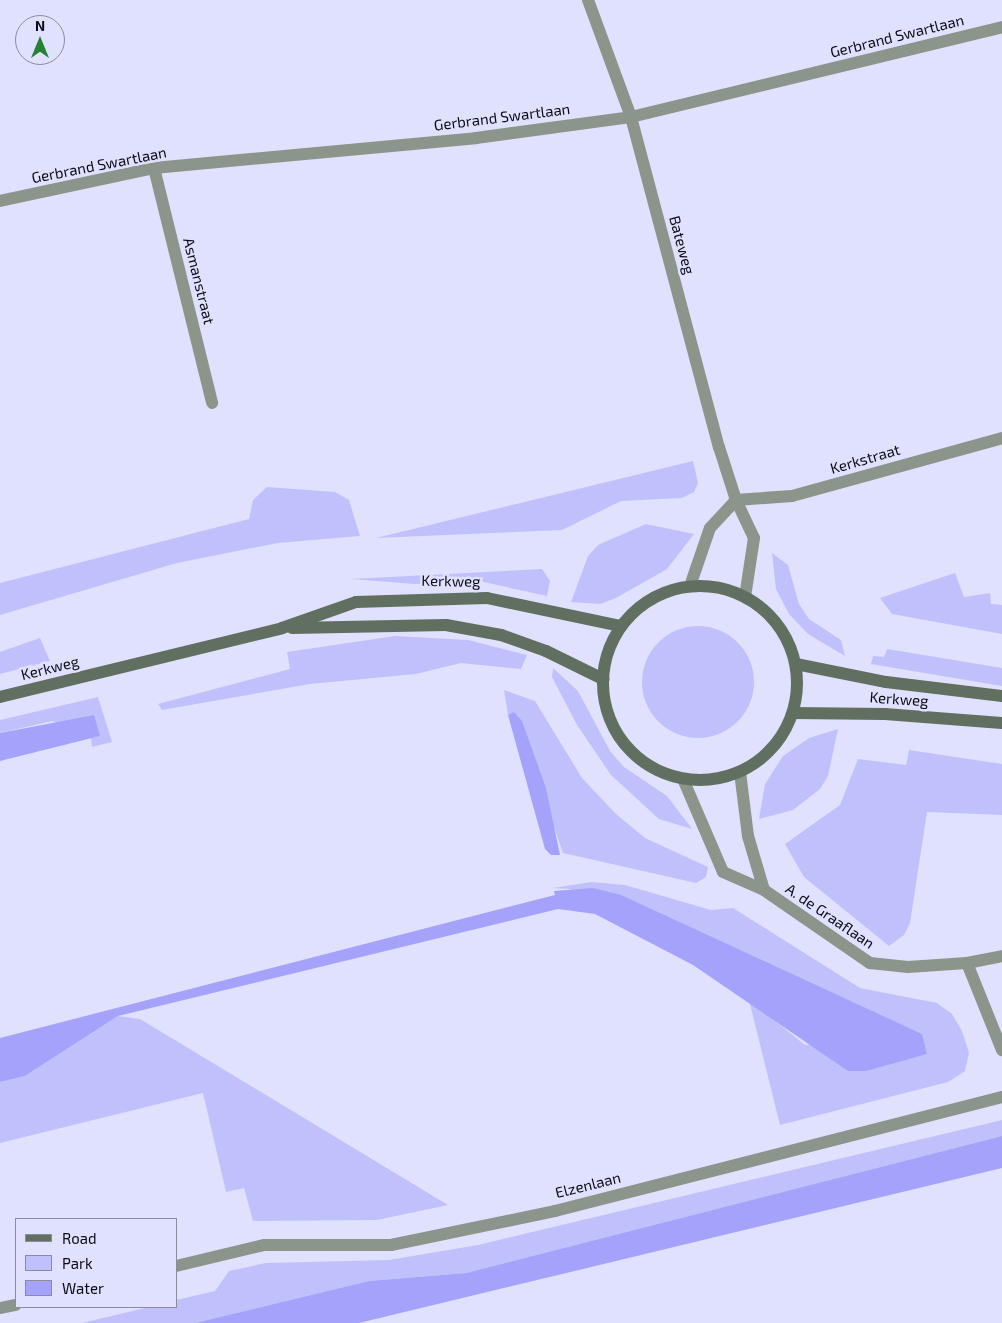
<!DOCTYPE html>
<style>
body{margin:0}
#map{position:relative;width:1002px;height:1323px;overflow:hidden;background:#e0e1fe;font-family:"Exo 2",sans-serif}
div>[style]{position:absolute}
.green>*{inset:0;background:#c0c1fc}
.round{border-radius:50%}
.water>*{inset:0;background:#a4a2fa}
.street>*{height:12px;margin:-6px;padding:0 6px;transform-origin:6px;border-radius:6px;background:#8b958b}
.secondary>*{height:12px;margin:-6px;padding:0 6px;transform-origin:6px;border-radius:6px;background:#616f61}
.secondary>.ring{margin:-6px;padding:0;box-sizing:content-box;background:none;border:12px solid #616f61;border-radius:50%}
span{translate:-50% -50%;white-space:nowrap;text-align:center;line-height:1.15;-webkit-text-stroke:5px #e0e1fe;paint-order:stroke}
.street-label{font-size:15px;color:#0b0b14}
.legend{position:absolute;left:15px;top:1218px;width:162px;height:90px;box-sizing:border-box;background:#e0e1fe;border:1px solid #8b8ba0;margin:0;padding:6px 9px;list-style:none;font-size:15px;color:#0b0b14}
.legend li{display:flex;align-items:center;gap:10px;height:25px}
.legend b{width:25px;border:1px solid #8b8ba0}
.north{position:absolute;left:15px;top:15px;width:50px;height:50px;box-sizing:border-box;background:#e0e1fe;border:1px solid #8b8ba0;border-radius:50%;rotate:0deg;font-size:14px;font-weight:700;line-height:20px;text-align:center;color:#0b0b14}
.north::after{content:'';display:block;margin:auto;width:18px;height:22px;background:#248234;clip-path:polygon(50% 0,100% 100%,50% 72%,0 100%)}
</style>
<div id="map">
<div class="green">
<div style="clip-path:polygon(693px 461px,698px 483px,694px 492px,682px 498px,621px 501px,562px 530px,376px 538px)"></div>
<div style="clip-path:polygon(267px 487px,335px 492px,349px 500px,360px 536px,278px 543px,177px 563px,0 615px,0 583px,249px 519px,253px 500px)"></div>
<div style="clip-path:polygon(646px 524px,694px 534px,667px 569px,616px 598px,600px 604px,571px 602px,588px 556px,598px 545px)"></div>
<div style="clip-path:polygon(772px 553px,788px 565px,799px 604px,809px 619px,841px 640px,845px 656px,808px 634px,789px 614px,776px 589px)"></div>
<div style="clip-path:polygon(542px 569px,550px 581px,547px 596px,479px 581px,415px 584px,351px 579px)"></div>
<div style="clip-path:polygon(955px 573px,964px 597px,990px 593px,991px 604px,1002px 605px,1002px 634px,892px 614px,880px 598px)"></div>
<div class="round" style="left:642px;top:626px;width:112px;height:112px"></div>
<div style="clip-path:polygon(395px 636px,468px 640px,527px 655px,521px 669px,461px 663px,416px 674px,310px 684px,162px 710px,158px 704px,290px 669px,287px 652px)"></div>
<div style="clip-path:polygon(40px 638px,50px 661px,0 674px,0 652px)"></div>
<div style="clip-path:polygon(887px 649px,1002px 668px,1002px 686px,871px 664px,873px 656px,884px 657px)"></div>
<div style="clip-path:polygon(553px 668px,578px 691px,610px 751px,624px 767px,667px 796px,692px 829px,659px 819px,611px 775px,577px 725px,552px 677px)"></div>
<div style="clip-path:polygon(504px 690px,535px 701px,582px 778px,616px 814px,645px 838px,708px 867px,706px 877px,696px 883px,563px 853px,514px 713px,508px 715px)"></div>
<div style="clip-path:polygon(98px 697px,112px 742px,92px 747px,91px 738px,100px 736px,52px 721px,0 733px,0 720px)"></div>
<div style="clip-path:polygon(838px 729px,828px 776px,820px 789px,793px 810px,759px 819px,765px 784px,783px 756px,809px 738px)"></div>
<div style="clip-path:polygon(909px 750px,1002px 764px,1002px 815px,927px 812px,910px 923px,904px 935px,889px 946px,804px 877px,785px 844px,840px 805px,858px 759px,906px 765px)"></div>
<div style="clip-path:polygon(591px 882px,625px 885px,711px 910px,733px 908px,860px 988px,937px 1003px,952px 1014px,962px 1031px,969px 1053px,965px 1071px,948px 1082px,780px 1125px,749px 1000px,805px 1045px,922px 1034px,570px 889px,553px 888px)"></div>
<div style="clip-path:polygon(118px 1016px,140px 1019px,448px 1205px,377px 1220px,253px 1221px,244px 1188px,226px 1192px,203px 1093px,0 1143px,0 1082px,25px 1076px)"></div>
<div style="clip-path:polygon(1002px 1120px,1002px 1136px,466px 1273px,369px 1281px,195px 1323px,82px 1323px,149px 1307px,176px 1307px,176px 1300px,215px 1291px,229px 1271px,266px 1263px,389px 1260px,478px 1245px)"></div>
</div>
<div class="water">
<div style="clip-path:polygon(514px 712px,522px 721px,546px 788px,560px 855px,551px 855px,545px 849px,508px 715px)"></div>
<div style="clip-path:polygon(94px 715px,100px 736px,0 761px,0 733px)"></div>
<div style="clip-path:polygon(593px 888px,621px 895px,922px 1034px,927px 1054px,866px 1071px,848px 1071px,693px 965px,595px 914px,558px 909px,118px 1016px,25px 1076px,0 1082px,0 1038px,555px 895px,554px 891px)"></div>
<div style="clip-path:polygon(1002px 1136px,1002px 1168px,359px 1323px,195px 1323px,369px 1281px,466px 1273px)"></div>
</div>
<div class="street">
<div style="left:588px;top:0;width:125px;rotate:69.8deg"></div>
<div style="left:631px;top:117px;width:342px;rotate:75.1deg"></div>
<div style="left:719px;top:447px;width:56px;rotate:72.2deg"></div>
<div style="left:736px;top:500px;width:42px;rotate:64.7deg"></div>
<div style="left:754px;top:538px;width:60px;rotate:98.7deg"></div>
<div style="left:154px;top:168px;width:242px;rotate:76.1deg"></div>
<div style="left:0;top:201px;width:157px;rotate:-12.1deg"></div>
<div style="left:154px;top:168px;width:323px;rotate:-5.3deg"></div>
<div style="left:476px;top:138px;width:156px;rotate:-7.7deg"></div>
<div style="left:631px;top:117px;width:382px;rotate:-13.6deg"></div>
<div style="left:736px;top:500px;width:56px;rotate:-4.1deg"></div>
<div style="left:792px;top:496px;width:218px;rotate:-15.4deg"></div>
<div style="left:690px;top:586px;width:61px;rotate:-71deg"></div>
<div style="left:710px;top:528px;width:38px;rotate:-47deg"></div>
<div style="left:740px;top:772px;width:64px;rotate:82.9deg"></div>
<div style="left:748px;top:836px;width:56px;rotate:73.5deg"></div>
<div style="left:683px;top:779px;width:101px;rotate:66.7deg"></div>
<div style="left:723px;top:872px;width:45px;rotate:23.7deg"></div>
<div style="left:764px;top:890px;width:129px;rotate:34.6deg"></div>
<div style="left:870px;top:963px;width:38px;rotate:6deg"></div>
<div style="left:908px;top:967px;width:59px;rotate:-3.9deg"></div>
<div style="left:967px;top:963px;width:94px;rotate:68.1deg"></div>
<div style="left:967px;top:963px;width:36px;rotate:-11deg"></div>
<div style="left:176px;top:1266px;width:90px;rotate:-13.4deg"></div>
<div style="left:264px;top:1245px;width:127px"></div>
<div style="left:391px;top:1245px;width:167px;rotate:-11.7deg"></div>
<div style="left:555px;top:1211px;width:461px;rotate:-14.3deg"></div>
<div style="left:0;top:1308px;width:16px;rotate:-11deg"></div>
</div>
<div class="secondary">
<div class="ring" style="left:603px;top:586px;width:182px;height:182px"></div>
<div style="left:292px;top:628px;width:154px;rotate:-1.1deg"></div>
<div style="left:446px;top:625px;width:56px;rotate:10.3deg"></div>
<div style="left:501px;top:635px;width:48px;rotate:19.6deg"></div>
<div style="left:546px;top:651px;width:64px;rotate:26.2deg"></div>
<div style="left:796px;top:664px;width:92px;rotate:11.3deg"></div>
<div style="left:886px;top:682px;width:117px;rotate:6.9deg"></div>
<div style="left:0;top:697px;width:290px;rotate:-13.7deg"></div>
<div style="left:282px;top:628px;width:78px;rotate:-19.4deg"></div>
<div style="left:356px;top:602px;width:131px;rotate:-1.7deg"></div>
<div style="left:487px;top:598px;width:137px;rotate:11.8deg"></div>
<div style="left:793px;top:713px;width:92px;rotate:0.6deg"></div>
<div style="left:885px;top:714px;width:117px;rotate:4.4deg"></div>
</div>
<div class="street-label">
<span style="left:897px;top:36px;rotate:-14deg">Gerbrand Swartlaan</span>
<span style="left:502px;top:117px;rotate:-7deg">Gerbrand Swartlaan</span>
<span style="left:99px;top:165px;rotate:-11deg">Gerbrand Swartlaan</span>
<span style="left:682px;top:245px;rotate:75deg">Bateweg</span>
<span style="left:199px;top:281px;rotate:76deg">Asmanstraat</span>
<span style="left:865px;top:459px;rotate:-16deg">Kerkstraat</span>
<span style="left:451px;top:581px;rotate:1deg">Kerkweg</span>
<span style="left:50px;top:668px;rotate:-14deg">Kerkweg</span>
<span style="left:899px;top:699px;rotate:4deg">Kerkweg</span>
<span style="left:830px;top:916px;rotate:34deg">A. de Graaflaan</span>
<span style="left:588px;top:1185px;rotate:-14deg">Elzenlaan</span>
</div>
<ul class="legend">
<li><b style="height:6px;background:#616f61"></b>Road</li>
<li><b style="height:14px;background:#c0c1fc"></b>Park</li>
<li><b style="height:14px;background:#a4a2fa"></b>Water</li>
</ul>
<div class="north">N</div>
</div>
